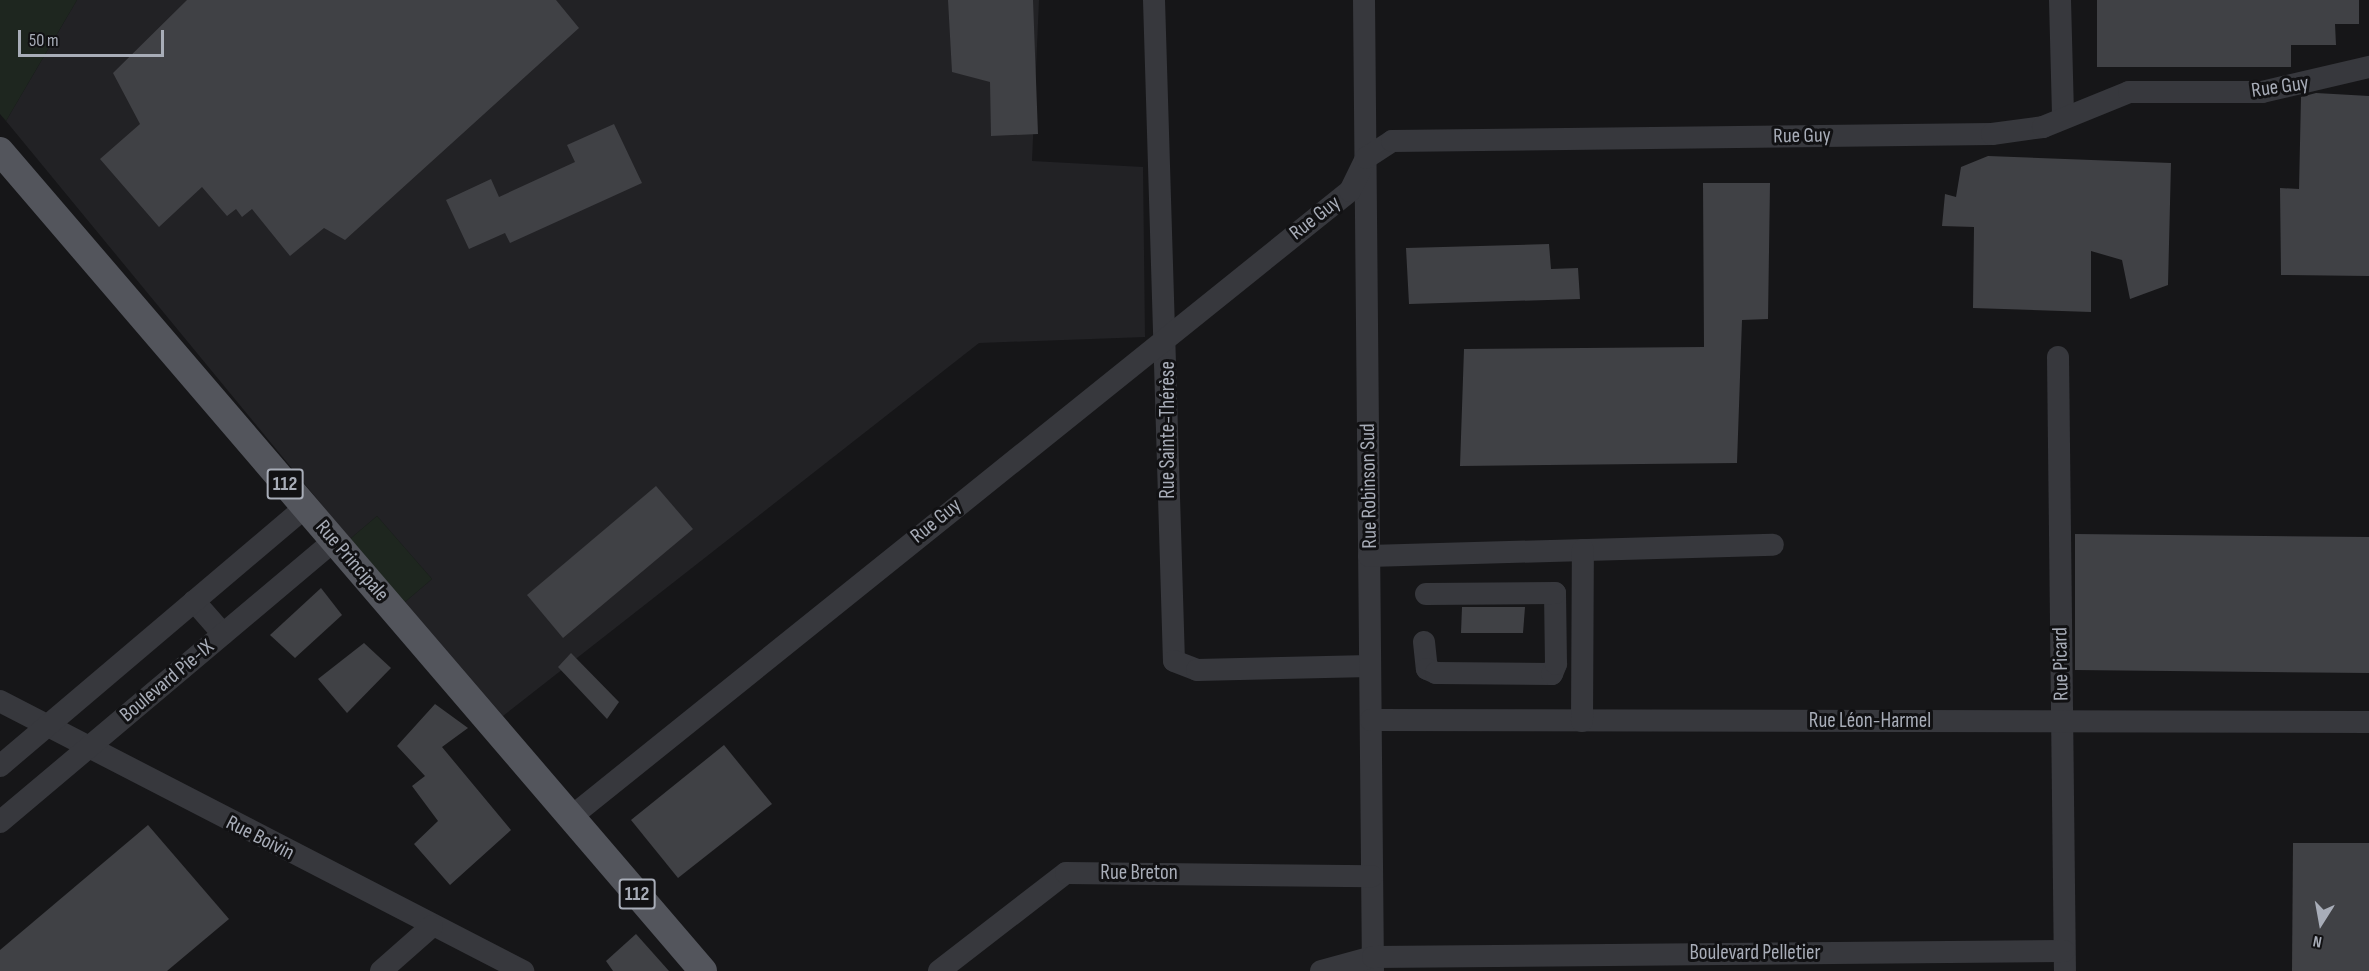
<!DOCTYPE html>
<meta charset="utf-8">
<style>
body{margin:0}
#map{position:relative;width:2369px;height:971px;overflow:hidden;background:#161618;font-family:"Sofia Sans Condensed",sans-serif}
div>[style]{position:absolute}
.built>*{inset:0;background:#222225}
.green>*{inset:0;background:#1e261f}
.building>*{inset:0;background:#404145}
.minor>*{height:22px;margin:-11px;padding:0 11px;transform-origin:11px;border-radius:11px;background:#37383d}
.major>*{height:28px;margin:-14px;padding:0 14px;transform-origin:14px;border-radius:14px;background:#53555c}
span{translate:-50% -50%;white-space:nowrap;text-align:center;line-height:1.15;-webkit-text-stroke:6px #111113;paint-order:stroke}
.shield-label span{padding:2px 4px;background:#111113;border:2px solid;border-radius:4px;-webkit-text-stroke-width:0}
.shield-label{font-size:20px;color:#a8adb8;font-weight:700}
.street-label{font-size:21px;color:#a8adb8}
.north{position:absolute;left:2291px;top:893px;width:60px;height:60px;-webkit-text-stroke:4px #111113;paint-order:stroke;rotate:191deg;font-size:16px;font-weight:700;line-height:24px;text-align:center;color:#a8adb8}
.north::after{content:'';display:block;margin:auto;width:21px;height:27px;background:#a8adb8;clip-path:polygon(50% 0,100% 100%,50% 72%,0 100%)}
.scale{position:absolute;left:18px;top:30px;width:146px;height:27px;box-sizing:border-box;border:3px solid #a8adb8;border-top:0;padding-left:8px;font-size:18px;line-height:21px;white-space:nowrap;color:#a8adb8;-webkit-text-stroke:4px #111113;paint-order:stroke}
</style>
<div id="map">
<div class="built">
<div style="clip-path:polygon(77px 0,1039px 0,1032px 161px,1143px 167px,1145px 337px,979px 343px,503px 716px,405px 602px,432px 579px,377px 516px,350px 539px,6px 121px)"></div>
</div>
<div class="green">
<div style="clip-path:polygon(0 0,77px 0,6px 121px,0 114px)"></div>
<div style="clip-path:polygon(377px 516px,432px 579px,405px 602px,350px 539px)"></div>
</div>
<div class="building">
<div style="clip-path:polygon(187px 0,556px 0,579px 28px,345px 240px,324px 228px,290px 256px,252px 209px,242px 217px,236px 209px,227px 216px,202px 187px,159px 227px,100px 159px,140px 124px,113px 73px)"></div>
<div style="clip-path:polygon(948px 0,1033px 0,1038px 134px,991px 136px,990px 82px,952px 72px)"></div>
<div style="clip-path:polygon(2097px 0,2359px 0,2359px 24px,2335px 24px,2336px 45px,2291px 45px,2291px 67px,2097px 67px)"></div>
<div style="clip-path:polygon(2316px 93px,2369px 96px,2369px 276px,2281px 275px,2280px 188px,2299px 189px,2301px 97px)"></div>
<div style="clip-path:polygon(614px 124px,642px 183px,510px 243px,505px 233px,469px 249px,446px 200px,491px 179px,499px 197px,575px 162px,567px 145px)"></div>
<div style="clip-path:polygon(1988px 156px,2171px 163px,2168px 285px,2130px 299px,2122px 260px,2091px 251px,2091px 312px,1973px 308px,1974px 227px,1942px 226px,1945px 194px,1956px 197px,1961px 167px)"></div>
<div style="clip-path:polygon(1703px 183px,1770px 183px,1768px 319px,1742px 320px,1737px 463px,1460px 466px,1464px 349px,1704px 347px)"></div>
<div style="clip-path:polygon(1549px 244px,1551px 269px,1578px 268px,1580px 299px,1409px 304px,1406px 248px)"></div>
<div style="clip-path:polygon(656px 486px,693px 529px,563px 638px,527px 595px)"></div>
<div style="clip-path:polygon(2075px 534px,2369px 537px,2369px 673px,2075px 670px)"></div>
<div style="clip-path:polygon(321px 588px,342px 615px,295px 658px,270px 635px)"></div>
<div style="clip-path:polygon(1462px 607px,1525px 607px,1523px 633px,1461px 633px)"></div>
<div style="clip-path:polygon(364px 643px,391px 668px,347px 713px,318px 679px)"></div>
<div style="clip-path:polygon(571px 653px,619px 702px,607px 719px,558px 667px)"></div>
<div style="clip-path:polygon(435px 704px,468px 728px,442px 747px,511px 830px,450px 885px,414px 844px,438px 821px,412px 786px,425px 776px,397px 746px)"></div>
<div style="clip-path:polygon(724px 745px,772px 804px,678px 878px,631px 820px)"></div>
<div style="clip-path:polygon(148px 825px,229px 919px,167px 971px,0 971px,0 950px)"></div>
<div style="clip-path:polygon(2293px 843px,2369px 843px,2369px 971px,2292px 971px)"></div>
<div style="clip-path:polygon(636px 934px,669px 971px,613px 971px,606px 961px)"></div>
</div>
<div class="minor">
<div style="left:1154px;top:0;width:661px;rotate:88.27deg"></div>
<div style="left:1174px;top:661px;width:25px;rotate:21deg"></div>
<div style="left:1197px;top:670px;width:173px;rotate:-1.3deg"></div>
<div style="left:1364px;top:0;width:971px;rotate:89.47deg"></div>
<div style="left:2060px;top:0;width:116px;rotate:88.5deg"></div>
<div style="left:2058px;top:357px;width:614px;rotate:89.35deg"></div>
<div style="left:1369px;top:556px;width:404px;rotate:-1.6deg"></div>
<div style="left:194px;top:601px;width:44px;rotate:48.7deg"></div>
<div style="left:1424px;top:642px;width:27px;rotate:84deg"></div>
<div style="left:1427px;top:669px;width:10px;rotate:24deg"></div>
<div style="left:1436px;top:673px;width:116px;rotate:0.5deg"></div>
<div style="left:1552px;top:674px;width:11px;rotate:-68deg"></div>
<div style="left:1556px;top:664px;width:71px;rotate:-90.8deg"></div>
<div style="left:1555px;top:593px;width:129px;rotate:179.6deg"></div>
<div style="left:0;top:701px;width:589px;rotate:27.31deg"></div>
<div style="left:1371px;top:720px;width:998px;rotate:0.11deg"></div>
<div style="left:1582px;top:721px;width:171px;rotate:-89.7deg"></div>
<div style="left:0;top:766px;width:400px;rotate:-40.3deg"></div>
<div style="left:571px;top:817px;width:999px;rotate:-38.79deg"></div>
<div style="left:1350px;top:191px;width:37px;rotate:-64deg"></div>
<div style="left:1366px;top:158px;width:31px;rotate:-33deg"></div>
<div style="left:1392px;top:141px;width:600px;rotate:-0.67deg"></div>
<div style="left:1992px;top:134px;width:51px;rotate:-7.8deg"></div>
<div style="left:2043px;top:127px;width:93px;rotate:-22.1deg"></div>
<div style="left:2129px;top:92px;width:133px"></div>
<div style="left:2262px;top:92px;width:110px;rotate:-13.2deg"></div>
<div style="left:0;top:822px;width:436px;rotate:-40.1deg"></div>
<div style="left:381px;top:971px;width:68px;rotate:-41.4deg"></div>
<div style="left:939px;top:971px;width:160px;rotate:-37.7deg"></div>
<div style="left:1066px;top:873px;width:306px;rotate:0.6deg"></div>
<div style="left:1321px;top:971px;width:54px;rotate:-15.1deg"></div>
<div style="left:1373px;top:957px;width:691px;rotate:-0.5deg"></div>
</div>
<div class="major">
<div style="left:0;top:151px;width:1080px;rotate:49.39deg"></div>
</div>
<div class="shield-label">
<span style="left:285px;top:484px">112</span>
<span style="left:637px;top:894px">112</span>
</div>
<div class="street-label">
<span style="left:2280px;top:87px;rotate:-8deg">Rue Guy</span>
<span style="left:1802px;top:136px;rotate:-1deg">Rue Guy</span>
<span style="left:1315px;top:218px;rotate:-38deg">Rue Guy</span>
<span style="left:1168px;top:430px;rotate:-90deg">Rue Sainte-Thérèse</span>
<span style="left:1369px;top:486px;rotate:-91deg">Rue Robinson Sud</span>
<span style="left:936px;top:521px;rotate:-39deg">Rue Guy</span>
<span style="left:352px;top:561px;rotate:49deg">Rue Principale</span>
<span style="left:2061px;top:664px;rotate:-91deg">Rue Picard</span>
<span style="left:167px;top:681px;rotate:-40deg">Boulevard Pie-IX</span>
<span style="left:1870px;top:721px">Rue Léon-Harmel</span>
<span style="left:260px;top:838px;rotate:27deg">Rue Boivin</span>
<span style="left:1139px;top:873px">Rue Breton</span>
<span style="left:1755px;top:953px">Boulevard Pelletier</span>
</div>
<div class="north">N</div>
<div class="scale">50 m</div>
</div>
